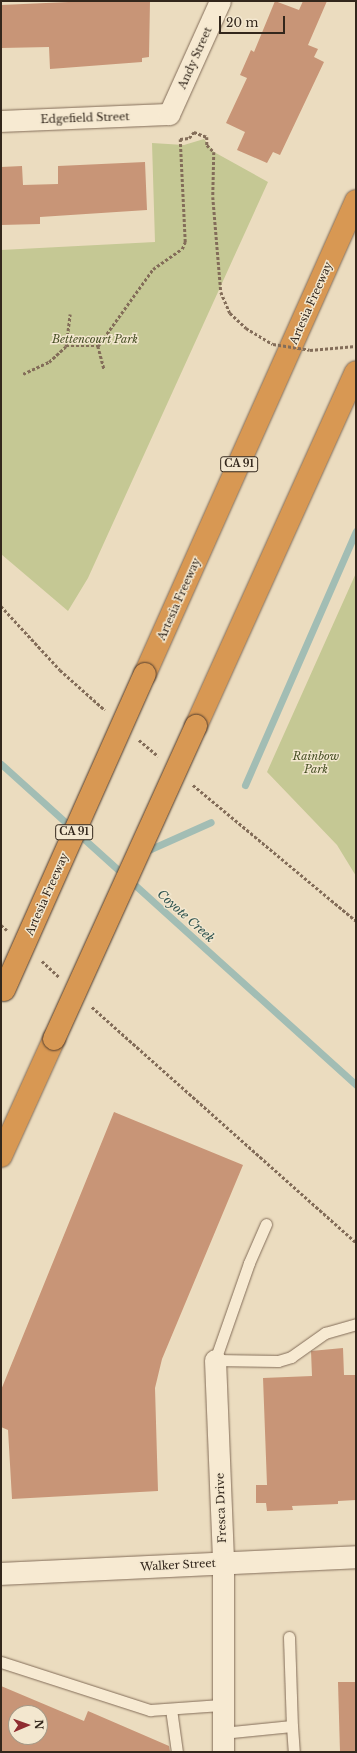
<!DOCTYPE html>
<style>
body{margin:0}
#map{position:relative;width:357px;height:1753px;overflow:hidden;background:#ebdcbf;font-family:"Libre Baskerville",serif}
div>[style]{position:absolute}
.green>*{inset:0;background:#c5c894}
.stream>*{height:7px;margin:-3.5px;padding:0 3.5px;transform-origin:3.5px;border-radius:3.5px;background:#a2bdb4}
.building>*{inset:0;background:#c89577}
.path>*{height:2.5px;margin-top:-1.25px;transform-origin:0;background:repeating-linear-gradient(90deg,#836d59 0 3px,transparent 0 5px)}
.roads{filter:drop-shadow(0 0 1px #836d59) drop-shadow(0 0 1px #836d59)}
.lane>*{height:11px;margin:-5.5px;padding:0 5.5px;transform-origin:5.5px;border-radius:5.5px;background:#f7ead2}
.street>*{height:21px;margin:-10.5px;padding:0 10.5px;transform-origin:10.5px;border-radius:10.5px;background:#f7ead2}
.secondary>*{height:22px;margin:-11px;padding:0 11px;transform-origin:11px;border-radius:11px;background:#f7ead2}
.highway>*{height:22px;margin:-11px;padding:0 11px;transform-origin:11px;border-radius:11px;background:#d89853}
.path-bridge>*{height:2.5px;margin-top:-1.25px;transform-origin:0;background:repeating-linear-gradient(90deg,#836d59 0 3px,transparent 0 5px)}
.bridges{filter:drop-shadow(0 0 1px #513c2d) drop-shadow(0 0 1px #513c2d)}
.highway-bridge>*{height:22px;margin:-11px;padding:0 11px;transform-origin:11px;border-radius:11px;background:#d89853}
span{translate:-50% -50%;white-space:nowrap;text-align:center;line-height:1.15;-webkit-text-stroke:3px #f3e7cf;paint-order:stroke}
.shield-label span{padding:1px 3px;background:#f3e7cf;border:1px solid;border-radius:3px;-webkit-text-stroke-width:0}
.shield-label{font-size:10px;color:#33271c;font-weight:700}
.street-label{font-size:11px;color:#33271c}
.park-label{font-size:11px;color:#464f24;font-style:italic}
.water-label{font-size:12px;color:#2c524e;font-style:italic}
.frame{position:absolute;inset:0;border:2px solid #33271c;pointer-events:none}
.north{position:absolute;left:8px;top:1705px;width:40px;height:40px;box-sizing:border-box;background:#f3e7cf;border:1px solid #a69a87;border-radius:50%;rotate:88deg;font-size:11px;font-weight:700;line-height:16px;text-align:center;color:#33271c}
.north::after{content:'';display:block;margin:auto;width:14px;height:18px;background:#8f2c30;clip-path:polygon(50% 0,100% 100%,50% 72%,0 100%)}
.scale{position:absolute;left:219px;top:16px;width:66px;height:18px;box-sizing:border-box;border:2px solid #33271c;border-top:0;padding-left:5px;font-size:12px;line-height:14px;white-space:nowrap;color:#33271c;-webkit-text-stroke:3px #f3e7cf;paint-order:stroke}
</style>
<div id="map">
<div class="green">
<div style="clip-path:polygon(204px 139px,214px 152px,268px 182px,88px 578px,68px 611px,1px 554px,1px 250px,155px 242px,152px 143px,184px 145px)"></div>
<div style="clip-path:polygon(356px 573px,356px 876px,337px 845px,267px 772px)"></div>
</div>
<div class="stream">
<div style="left:1px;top:764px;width:479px;rotate:42.1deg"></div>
<div style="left:245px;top:785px;width:277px;rotate:-66.4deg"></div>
<div style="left:144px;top:852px;width:73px;rotate:-24.1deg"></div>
</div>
<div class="building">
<div style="clip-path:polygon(91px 1px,150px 1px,149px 57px,142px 58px,142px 62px,50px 69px,49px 47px,1px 48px,1px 5px)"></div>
<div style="clip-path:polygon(275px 1px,299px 10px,303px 1px,327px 1px,308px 45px,318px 49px,314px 57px,324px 62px,280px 155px,273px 152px,267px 163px,237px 150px,245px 132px,226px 123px,247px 78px,240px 75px,251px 50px,254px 52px)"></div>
<div style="clip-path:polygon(145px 162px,147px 210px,40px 217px,40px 224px,1px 225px,1px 167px,22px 166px,23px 185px,58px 184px,58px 166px)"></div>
<div style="clip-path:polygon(114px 1112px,243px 1165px,162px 1359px,155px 1388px,158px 1491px,12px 1499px,8px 1430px,1px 1427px,1px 1390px)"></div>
<div style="clip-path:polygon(343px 1348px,344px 1375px,356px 1375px,356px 1500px,338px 1501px,338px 1504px,292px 1506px,293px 1510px,267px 1511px,266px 1503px,256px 1503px,256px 1485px,267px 1485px,263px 1378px,312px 1376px,311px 1351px)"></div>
<div style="clip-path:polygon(338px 1682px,356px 1682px,356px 1752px,340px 1752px)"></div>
<div style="clip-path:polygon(evenodd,1px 1686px,84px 1721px,88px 1711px,169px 1746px,170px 1752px,1px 1752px,1px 1686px,16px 1713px,40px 1713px,40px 1737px,16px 1737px,16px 1713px)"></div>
</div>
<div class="path">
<div style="left:66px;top:346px;width:32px;rotate:-83deg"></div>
<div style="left:98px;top:346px;width:95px;rotate:-54.5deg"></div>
<div style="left:153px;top:269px;width:35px;rotate:-35deg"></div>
<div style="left:182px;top:249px;width:8px;rotate:-67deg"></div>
<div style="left:185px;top:242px;width:103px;rotate:-92.8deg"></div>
<div style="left:180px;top:139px;width:9px;rotate:-6deg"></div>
<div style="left:189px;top:138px;width:8px;rotate:-50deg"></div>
<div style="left:194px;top:132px;width:14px;rotate:21deg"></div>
<div style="left:207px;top:137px;width:8px;rotate:90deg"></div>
<div style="left:207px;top:145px;width:10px;rotate:45deg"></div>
<div style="left:214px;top:152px;width:45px;rotate:91.3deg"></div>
<div style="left:213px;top:197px;width:95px;rotate:85.2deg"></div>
<div style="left:23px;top:374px;width:29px;rotate:-25deg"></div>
<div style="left:49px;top:362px;width:23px;rotate:-43deg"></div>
<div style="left:66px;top:346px;width:32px"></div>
<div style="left:98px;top:346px;width:24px;rotate:75deg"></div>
<div style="left:1px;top:606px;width:87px;rotate:47.3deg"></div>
<div style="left:60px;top:670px;width:60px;rotate:41.6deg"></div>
<div style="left:139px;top:740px;width:25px;rotate:40deg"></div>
<div style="left:193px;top:785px;width:212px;rotate:39.8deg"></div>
<div style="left:1px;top:925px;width:8px;rotate:40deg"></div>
<div style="left:42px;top:961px;width:23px;rotate:43deg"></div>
<div style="left:92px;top:1007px;width:353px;rotate:41.7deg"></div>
</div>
<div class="roads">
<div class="lane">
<div style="left:266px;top:1224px;width:43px;rotate:113.6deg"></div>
<div style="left:249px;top:1263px;width:103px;rotate:109.3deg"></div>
<div style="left:215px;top:1360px;width:63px;rotate:0.9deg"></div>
<div style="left:278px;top:1361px;width:14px;rotate:-17deg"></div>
<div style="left:291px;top:1357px;width:42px;rotate:-35.2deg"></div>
<div style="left:325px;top:1333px;width:32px;rotate:-16deg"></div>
<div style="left:289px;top:1637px;width:89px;rotate:88.1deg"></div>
<div style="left:1px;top:1662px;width:157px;rotate:17.9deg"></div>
<div style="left:150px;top:1710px;width:71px;rotate:-4deg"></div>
<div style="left:171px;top:1709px;width:43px;rotate:82.1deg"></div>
<div style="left:222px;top:1733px;width:70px;rotate:-5.7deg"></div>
<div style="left:292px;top:1726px;width:26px;rotate:86deg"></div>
</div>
<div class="street">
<div style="left:1px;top:121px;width:168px;rotate:-2.4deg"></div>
<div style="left:169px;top:114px;width:124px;rotate:-65.7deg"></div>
<div style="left:215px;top:1360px;width:203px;rotate:87.7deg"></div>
<div style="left:223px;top:1563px;width:189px;rotate:90deg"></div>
</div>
<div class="secondary">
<div style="left:1px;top:1574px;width:355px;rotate:-2.7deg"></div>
</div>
<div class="highway">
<div style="left:145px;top:674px;width:518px;rotate:-65.96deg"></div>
<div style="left:196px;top:726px;width:388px;rotate:-65.7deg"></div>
<div style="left:1px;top:1156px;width:128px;rotate:-65.6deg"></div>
</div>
</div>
<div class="path-bridge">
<div style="left:221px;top:292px;width:23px;rotate:67deg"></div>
<div style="left:230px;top:313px;width:22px;rotate:43deg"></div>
<div style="left:246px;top:328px;width:31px;rotate:31deg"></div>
<div style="left:273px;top:344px;width:37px;rotate:9deg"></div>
<div style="left:310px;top:350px;width:46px;rotate:-5deg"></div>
</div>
<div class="bridges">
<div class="highway-bridge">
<div style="left:4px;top:990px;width:346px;rotate:-66deg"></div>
<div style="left:54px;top:1039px;width:344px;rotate:-65.6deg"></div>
</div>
</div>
<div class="shield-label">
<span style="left:239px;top:464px">CA 91</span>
<span style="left:74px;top:832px">CA 91</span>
</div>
<div class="street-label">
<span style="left:195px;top:58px;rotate:-66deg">Andy Street</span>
<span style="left:85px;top:118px;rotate:-2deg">Edgefield Street</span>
<span style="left:311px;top:303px;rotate:-66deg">Artesia Freeway</span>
<span style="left:179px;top:599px;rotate:-66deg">Artesia Freeway</span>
<span style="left:47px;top:894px;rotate:-66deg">Artesia Freeway</span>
<span style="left:221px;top:1508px;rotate:-92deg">Fresca Drive</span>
<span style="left:178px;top:1565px;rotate:-3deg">Walker Street</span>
</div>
<div class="park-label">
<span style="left:95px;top:339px">Bettencourt Park</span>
<span style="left:316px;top:763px">Rainbow<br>Park</span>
</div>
<div class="water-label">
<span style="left:186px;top:916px;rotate:42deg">Coyote Creek</span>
</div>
<div class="frame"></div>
<div class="north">N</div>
<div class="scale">20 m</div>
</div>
